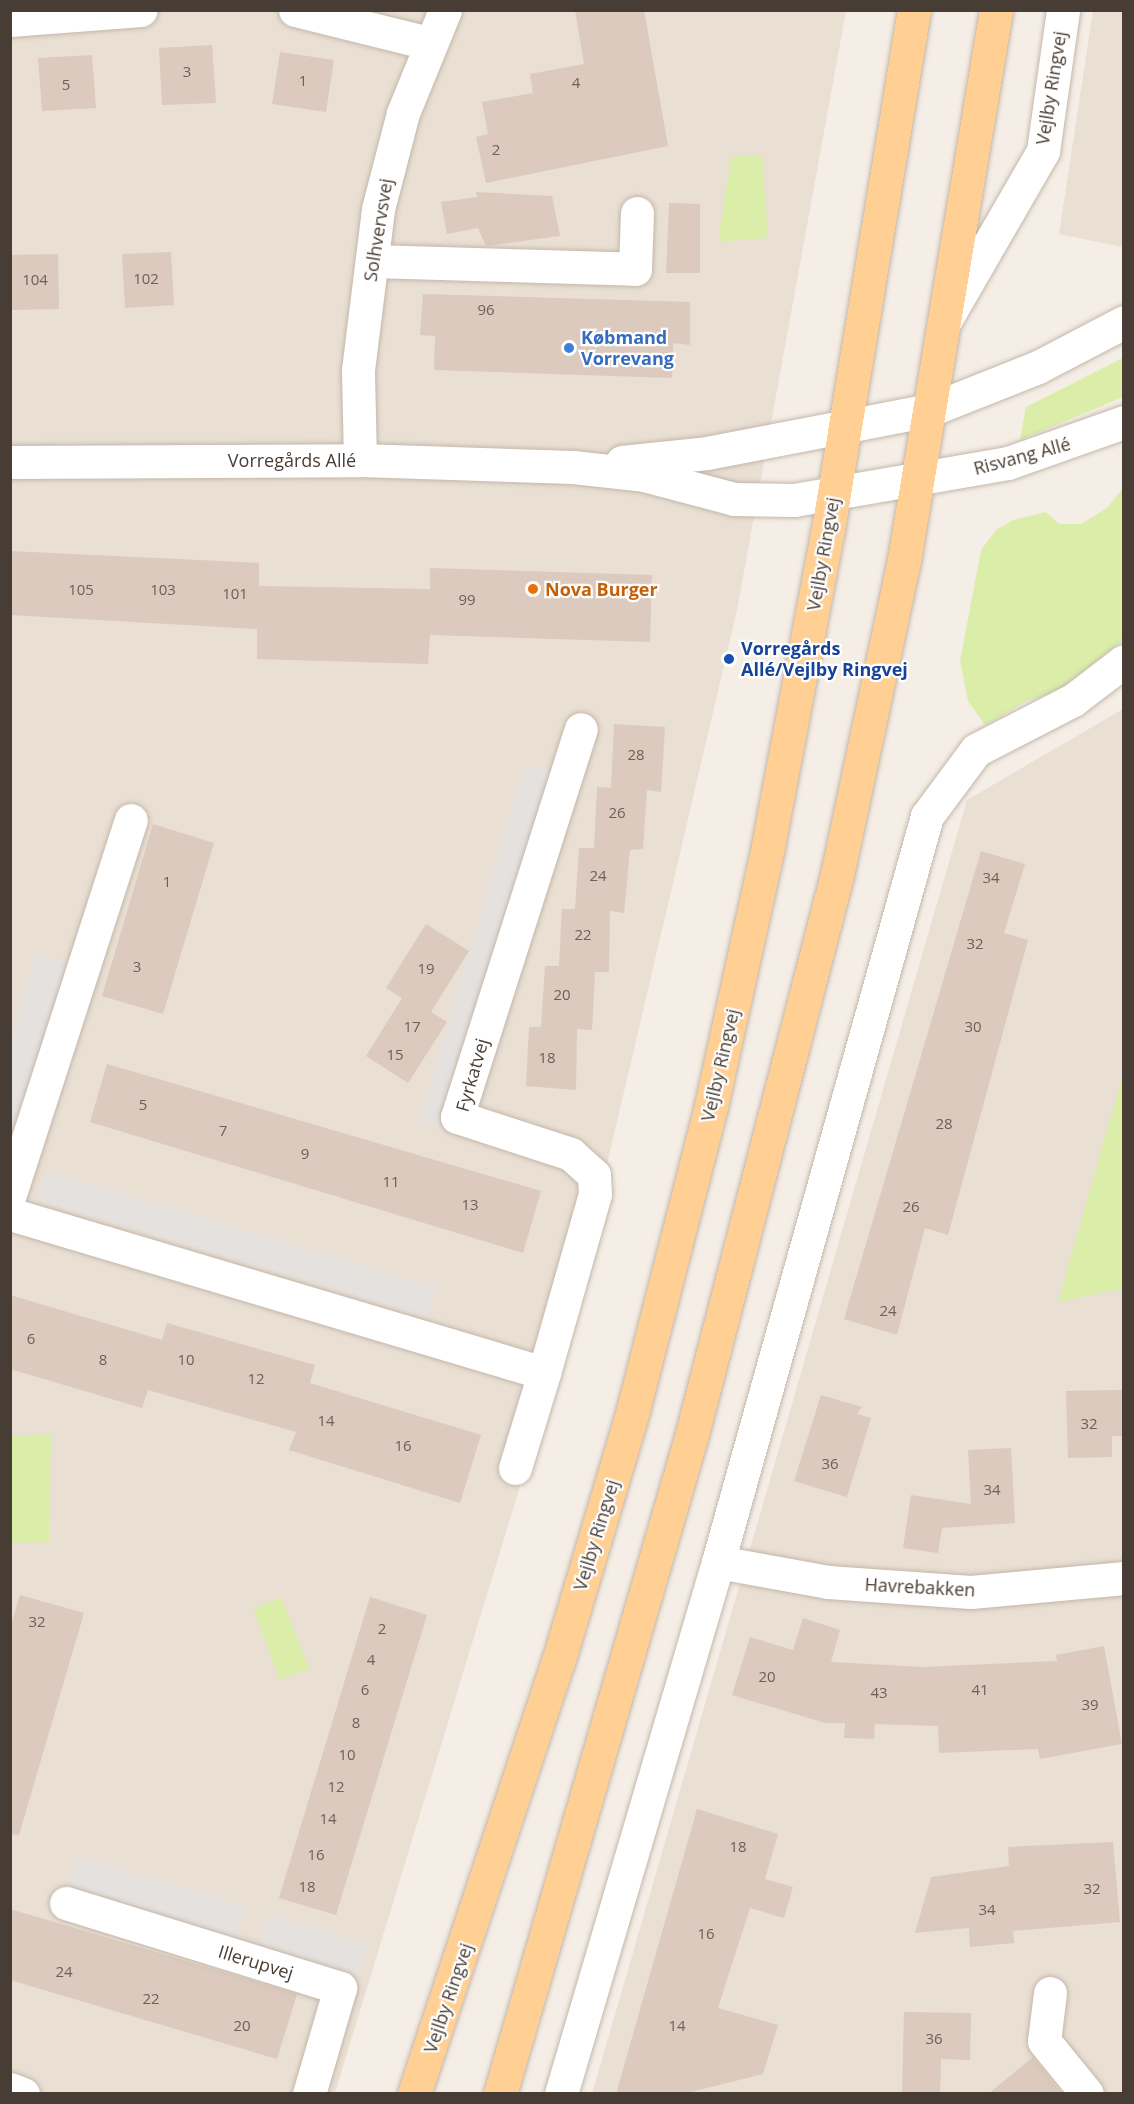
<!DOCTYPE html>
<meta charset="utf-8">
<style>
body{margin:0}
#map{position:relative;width:1134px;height:2104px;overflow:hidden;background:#f5eee6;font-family:"Open Sans",sans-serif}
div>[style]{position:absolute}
.residential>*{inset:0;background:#e9dfd3}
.green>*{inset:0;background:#daeeaa}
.parking>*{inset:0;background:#e5e1de}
.building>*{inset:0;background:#dbcabd}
.roads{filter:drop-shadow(0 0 2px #c4b7aa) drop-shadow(0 0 2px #c4b7aa)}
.minor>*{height:33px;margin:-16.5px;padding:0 16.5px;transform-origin:16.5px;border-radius:16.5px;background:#fff}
.major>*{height:33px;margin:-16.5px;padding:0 16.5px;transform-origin:16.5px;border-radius:16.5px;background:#ffcf94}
.dots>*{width:16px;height:16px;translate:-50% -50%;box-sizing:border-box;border:3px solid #fff;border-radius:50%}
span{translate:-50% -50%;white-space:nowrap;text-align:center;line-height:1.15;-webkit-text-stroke:4.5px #fff;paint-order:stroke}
.number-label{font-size:15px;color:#6d6056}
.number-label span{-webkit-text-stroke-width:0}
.street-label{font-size:18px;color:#483d34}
.shop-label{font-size:18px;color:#366cbe;font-weight:700}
.left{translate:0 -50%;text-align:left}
.food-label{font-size:18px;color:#c56008;font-weight:700}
.transit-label{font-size:18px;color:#164399;font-weight:700}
.frame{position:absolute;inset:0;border:12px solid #483d34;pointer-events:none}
</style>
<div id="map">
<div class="residential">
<div style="clip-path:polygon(11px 11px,846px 11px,737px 610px,570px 1322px,335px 2093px,11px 2094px)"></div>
<div style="clip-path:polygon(1093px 11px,1123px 11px,1123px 247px,1059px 234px)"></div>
<div style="clip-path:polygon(1123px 709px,1123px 2093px,592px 2094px,967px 800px)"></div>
</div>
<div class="green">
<div style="clip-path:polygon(762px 155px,768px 238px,718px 242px,731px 157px)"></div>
<div style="clip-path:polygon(1123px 358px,1123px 397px,1020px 440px,1026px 407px)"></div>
<div style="clip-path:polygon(1123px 488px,1123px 640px,1057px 692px,1027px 701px,985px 725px,968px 701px,960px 661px,981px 550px,996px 530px,1013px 520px,1046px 512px,1059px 524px,1081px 524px,1107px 508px)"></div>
<div style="clip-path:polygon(1123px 1074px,1123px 1288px,1058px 1302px)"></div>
<div style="clip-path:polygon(51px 1434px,49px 1542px,11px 1543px,11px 1436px)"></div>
<div style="clip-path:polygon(281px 1597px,309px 1669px,280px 1680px,253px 1609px)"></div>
</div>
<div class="parking">
<div style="clip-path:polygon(525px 764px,558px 774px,452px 1130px,419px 1120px)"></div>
<div style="clip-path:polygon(36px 953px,71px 964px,11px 1160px,11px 1039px)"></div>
<div style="clip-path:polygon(46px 1171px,437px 1288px,428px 1318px,37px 1200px)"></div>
<div style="clip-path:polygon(76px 1857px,246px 1906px,237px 1938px,67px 1888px)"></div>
<div style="clip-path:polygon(268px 1914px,368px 1945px,358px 1976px,259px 1944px)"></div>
</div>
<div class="building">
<div style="clip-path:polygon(575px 10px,644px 10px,668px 146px,486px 183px,476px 137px,488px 134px,482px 102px,533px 93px,530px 74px,584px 64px)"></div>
<div style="clip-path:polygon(212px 45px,216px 103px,162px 105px,159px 48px)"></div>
<div style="clip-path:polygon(280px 52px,334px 60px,326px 112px,272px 104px)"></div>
<div style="clip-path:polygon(92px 55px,96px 108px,42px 111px,38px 58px)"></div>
<div style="clip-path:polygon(476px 192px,552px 196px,560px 236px,486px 246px,478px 228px,447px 234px,441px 202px,477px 197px)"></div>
<div style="clip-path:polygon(669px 203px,700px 204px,700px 273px,666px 273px)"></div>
<div style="clip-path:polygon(171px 252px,174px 305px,125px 308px,122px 254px)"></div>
<div style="clip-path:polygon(58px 254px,59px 309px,10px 310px,10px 255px)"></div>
<div style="clip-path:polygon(423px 294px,690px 302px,690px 345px,673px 343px,672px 378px,434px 370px,435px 336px,420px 335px)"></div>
<div style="clip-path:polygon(10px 551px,259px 563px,259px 586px,430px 589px,430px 568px,652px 575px,650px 642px,430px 635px,428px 664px,257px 659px,257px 629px,10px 615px)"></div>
<div style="clip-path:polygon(614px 724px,665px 727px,661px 792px,647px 790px,643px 849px,630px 850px,624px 913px,610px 911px,609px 972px,595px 972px,592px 1030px,577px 1029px,576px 1090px,526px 1086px,529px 1027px,541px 1027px,545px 966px,559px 966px,562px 909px,575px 909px,579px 848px,594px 848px,597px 787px,611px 788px)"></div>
<div style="clip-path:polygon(153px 824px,214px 843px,163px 1014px,102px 996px)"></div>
<div style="clip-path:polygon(981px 851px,1025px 864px,1004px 933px,1028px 940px,948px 1235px,925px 1228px,897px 1335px,844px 1319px)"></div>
<div style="clip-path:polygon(426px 924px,469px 951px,431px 1012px,447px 1022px,408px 1083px,366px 1056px,402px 998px,386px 988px)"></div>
<div style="clip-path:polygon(107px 1064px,541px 1191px,523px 1253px,90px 1122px)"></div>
<div style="clip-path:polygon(10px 1295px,162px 1340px,167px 1323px,315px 1365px,310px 1383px,481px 1435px,460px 1503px,289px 1450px,296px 1432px,148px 1390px,142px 1408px,10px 1369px)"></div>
<div style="clip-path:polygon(1110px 1390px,1124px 1390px,1124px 1436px,1112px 1436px,1112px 1457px,1068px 1458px,1066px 1391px)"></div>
<div style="clip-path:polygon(821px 1395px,862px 1407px,857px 1414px,871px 1418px,847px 1497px,794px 1481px)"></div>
<div style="clip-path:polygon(1011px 1448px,1015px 1523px,942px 1528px,938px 1553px,903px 1548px,911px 1495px,971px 1504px,968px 1450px)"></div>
<div style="clip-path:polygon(20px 1595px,84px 1613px,19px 1835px,10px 1834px,10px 1628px)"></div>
<div style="clip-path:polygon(370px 1597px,427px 1615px,336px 1915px,279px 1898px)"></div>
<div style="clip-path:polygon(803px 1618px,840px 1630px,831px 1662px,925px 1667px,1057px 1661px,1056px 1655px,1104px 1646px,1122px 1744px,1040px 1759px,1038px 1749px,939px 1753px,938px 1726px,875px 1724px,874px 1739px,844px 1738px,845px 1723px,825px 1723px,732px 1695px,750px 1637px,793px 1650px)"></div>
<div style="clip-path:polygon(697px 1809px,778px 1834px,765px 1879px,793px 1887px,784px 1918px,750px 1908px,718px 2008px,778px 2025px,763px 2074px,683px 2094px,616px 2094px)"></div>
<div style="clip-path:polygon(1113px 1842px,1120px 1922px,1013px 1931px,1014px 1943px,970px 1947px,969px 1928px,915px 1933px,931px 1877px,1009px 1866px,1008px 1847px)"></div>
<div style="clip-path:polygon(10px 1909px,297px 1994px,277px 2059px,10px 1980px)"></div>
<div style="clip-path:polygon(904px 2012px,971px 2013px,970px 2060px,941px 2059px,940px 2094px,902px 2092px)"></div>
<div style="clip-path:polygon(1033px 2057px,1062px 2094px,988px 2094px)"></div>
</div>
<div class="roads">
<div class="minor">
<div style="left:295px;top:10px;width:137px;rotate:13.9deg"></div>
<div style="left:10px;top:20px;width:131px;rotate:-4.4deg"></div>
<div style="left:372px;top:261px;width:263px;rotate:1.7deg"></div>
<div style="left:635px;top:269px;width:56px;rotate:-88deg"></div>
<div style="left:946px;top:319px;width:194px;rotate:-60deg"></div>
<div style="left:1043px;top:151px;width:142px;rotate:-81.9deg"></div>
<div style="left:360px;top:460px;width:90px;rotate:-91.3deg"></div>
<div style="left:358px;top:370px;width:162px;rotate:-82.9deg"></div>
<div style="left:378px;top:209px;width:99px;rotate:-75.4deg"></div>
<div style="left:403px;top:113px;width:111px;rotate:-67.8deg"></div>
<div style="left:10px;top:462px;width:350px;rotate:-0.3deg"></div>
<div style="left:360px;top:460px;width:213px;rotate:1.9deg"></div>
<div style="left:573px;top:467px;width:71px;rotate:6.4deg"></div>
<div style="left:644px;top:475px;width:93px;rotate:14.9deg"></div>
<div style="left:734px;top:499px;width:60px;rotate:1deg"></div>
<div style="left:794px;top:500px;width:217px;rotate:-9.8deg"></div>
<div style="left:1008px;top:463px;width:123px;rotate:-19.5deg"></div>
<div style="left:622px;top:462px;width:85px;rotate:-6deg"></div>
<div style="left:707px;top:453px;width:227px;rotate:-10.9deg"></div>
<div style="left:930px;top:410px;width:116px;rotate:-21.7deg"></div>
<div style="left:1038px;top:367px;width:97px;rotate:-27.6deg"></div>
<div style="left:10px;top:1194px;width:393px;rotate:-72.1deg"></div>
<div style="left:10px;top:1214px;width:557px;rotate:16.58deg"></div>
<div style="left:544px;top:1373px;width:186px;rotate:-74.1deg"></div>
<div style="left:595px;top:1194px;width:19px;rotate:-93deg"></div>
<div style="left:594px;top:1175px;width:31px;rotate:-138deg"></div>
<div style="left:571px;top:1154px;width:120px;rotate:-162deg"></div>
<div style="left:457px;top:1117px;width:407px;rotate:-72.3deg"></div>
<div style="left:515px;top:1468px;width:99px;rotate:-73deg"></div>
<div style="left:718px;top:1562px;width:112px;rotate:10.3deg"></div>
<div style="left:828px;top:1582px;width:143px;rotate:4deg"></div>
<div style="left:971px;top:1592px;width:154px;rotate:-5.2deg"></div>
<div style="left:66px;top:1903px;width:287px;rotate:17.2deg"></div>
<div style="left:340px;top:1988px;width:110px;rotate:106.3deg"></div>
<div style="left:1050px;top:1993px;width:48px;rotate:97.1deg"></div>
<div style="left:1044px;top:2041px;width:68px;rotate:50.9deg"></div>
<div style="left:10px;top:2089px;width:14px;rotate:21deg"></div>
<div style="left:561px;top:2094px;width:555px;rotate:-73.56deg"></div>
<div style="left:718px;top:1562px;width:775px;rotate:-74.35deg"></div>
<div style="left:927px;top:816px;width:82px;rotate:-53.4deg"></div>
<div style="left:976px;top:750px;width:109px;rotate:-27.3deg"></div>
<div style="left:1073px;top:700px;width:64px;rotate:-37.4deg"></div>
</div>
<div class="major">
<div style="left:414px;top:2094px;width:459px;rotate:-71.6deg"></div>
<div style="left:559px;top:1659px;width:260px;rotate:-73.4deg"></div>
<div style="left:633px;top:1410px;width:314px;rotate:-75.6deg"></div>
<div style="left:711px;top:1106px;width:266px;rotate:-77.6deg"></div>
<div style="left:768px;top:846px;width:317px;rotate:-79.3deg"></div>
<div style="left:827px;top:535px;width:532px;rotate:-80.59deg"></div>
<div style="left:500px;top:2094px;width:687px;rotate:-73.78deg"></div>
<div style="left:692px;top:1434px;width:577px;rotate:-75.46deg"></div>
<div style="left:837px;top:875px;width:322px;rotate:-78deg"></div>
<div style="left:904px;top:560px;width:558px;rotate:-80.5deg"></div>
</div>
</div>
<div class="dots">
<div style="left:569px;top:348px;background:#3f7fe0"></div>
<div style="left:533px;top:589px;background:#e8710a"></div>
<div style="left:729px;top:659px;background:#1a4fb4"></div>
</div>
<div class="number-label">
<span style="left:187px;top:72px">3</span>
<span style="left:303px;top:81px">1</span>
<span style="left:576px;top:83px">4</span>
<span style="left:66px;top:85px">5</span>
<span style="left:496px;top:150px">2</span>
<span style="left:146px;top:279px">102</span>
<span style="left:35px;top:280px">104</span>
<span style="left:486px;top:310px">96</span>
<span style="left:81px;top:590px">105</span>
<span style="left:163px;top:590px">103</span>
<span style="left:235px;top:594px">101</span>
<span style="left:467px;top:600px">99</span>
<span style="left:636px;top:755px">28</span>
<span style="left:617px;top:813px">26</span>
<span style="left:598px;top:876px">24</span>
<span style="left:991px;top:878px">34</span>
<span style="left:167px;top:882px">1</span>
<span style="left:583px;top:935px">22</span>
<span style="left:975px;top:944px">32</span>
<span style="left:137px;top:967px">3</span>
<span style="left:426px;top:969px">19</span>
<span style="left:562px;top:995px">20</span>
<span style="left:412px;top:1027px">17</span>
<span style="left:973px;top:1027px">30</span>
<span style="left:395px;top:1055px">15</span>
<span style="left:547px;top:1058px">18</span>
<span style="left:143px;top:1105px">5</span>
<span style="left:944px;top:1124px">28</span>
<span style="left:223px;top:1131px">7</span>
<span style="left:305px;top:1154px">9</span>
<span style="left:391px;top:1182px">11</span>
<span style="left:470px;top:1205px">13</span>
<span style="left:911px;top:1207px">26</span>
<span style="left:888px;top:1311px">24</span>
<span style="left:31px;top:1339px">6</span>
<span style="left:103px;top:1360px">8</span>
<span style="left:186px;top:1360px">10</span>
<span style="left:256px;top:1379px">12</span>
<span style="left:326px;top:1421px">14</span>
<span style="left:1089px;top:1424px">32</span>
<span style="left:403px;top:1446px">16</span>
<span style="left:830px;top:1464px">36</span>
<span style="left:992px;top:1490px">34</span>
<span style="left:37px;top:1622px">32</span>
<span style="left:382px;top:1629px">2</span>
<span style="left:371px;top:1660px">4</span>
<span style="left:767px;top:1677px">20</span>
<span style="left:365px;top:1690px">6</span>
<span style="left:980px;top:1690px">41</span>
<span style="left:879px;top:1693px">43</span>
<span style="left:1090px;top:1705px">39</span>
<span style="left:356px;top:1723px">8</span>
<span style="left:347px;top:1755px">10</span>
<span style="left:336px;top:1787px">12</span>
<span style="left:328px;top:1819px">14</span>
<span style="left:738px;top:1847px">18</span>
<span style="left:316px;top:1855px">16</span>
<span style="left:307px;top:1887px">18</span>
<span style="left:1092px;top:1889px">32</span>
<span style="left:987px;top:1910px">34</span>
<span style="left:706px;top:1934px">16</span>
<span style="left:64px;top:1972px">24</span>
<span style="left:151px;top:1999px">22</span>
<span style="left:242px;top:2026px">20</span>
<span style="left:677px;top:2026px">14</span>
<span style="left:934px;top:2039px">36</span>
</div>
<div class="street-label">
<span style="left:1051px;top:88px;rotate:-81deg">Vejlby Ringvej</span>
<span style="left:378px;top:230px;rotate:-81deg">Solhvervsvej</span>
<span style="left:1022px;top:456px;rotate:-15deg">Risvang Allé</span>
<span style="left:292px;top:460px">Vorregårds Allé</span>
<span style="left:823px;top:554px;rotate:-80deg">Vejlby Ringvej</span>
<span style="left:720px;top:1065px;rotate:-77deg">Vejlby Ringvej</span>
<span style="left:472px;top:1075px;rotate:-74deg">Fyrkatvej</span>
<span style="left:596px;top:1535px;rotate:-73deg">Vejlby Ringvej</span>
<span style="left:920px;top:1587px;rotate:3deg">Havrebakken</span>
<span style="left:256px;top:1962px;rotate:17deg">Illerupvej</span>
<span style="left:448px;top:1998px;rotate:-71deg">Vejlby Ringvej</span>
</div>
<div class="shop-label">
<span class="left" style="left:581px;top:348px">Købmand<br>Vorrevang</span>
</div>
<div class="food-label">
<span class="left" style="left:545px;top:589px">Nova Burger</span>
</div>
<div class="transit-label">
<span class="left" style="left:741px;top:659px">Vorregårds<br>Allé/Vejlby Ringvej</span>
</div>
<div class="frame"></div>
</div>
